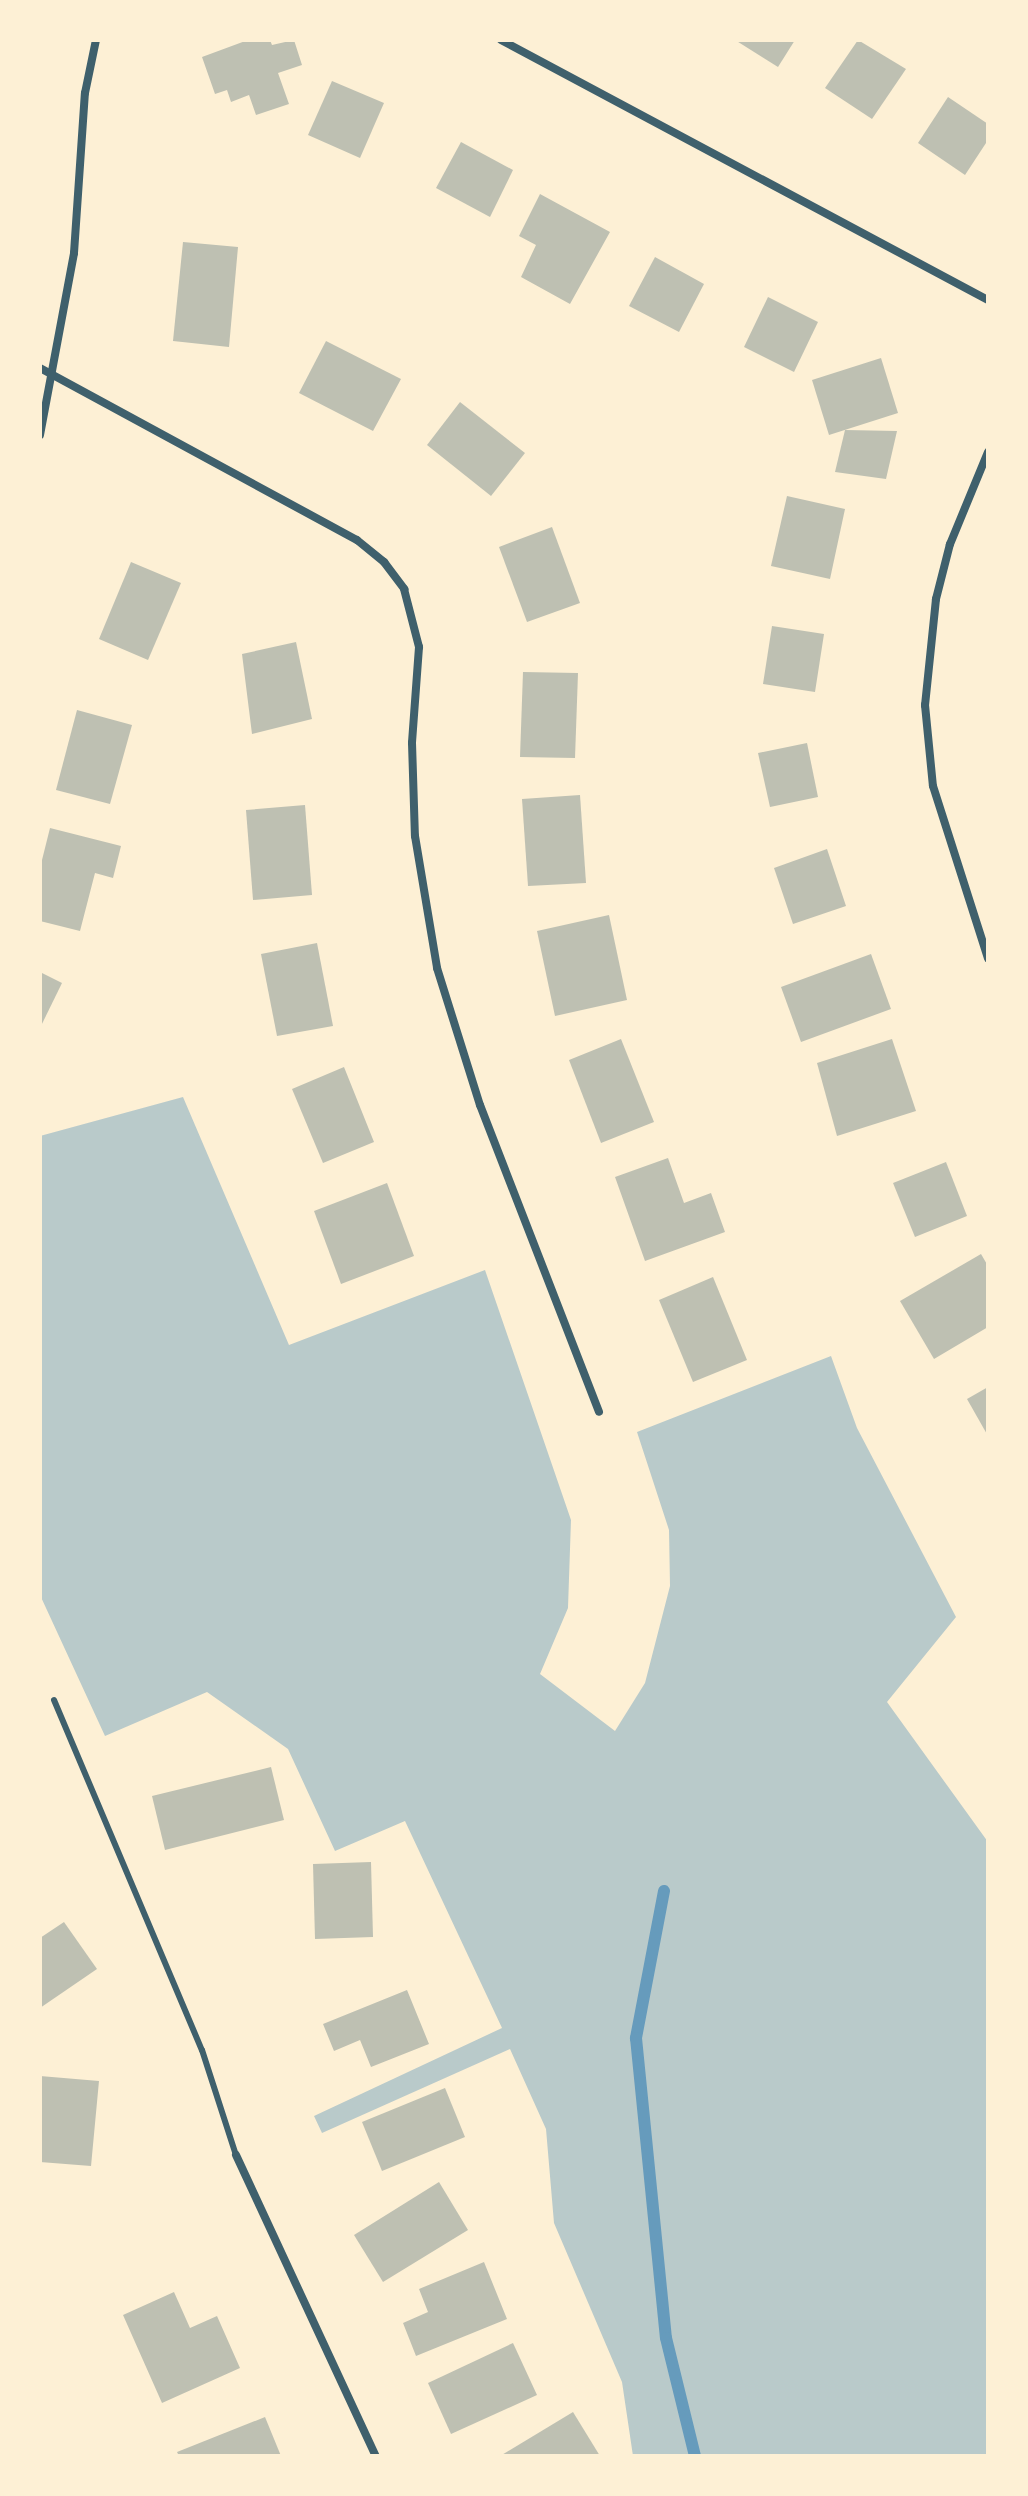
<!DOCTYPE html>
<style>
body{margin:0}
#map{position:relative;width:1028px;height:2496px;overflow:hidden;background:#fdf0d5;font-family:"Source Serif 4",serif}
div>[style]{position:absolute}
.green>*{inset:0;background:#b9caca}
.stream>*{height:12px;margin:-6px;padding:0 6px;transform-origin:6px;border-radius:6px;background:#669bbc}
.building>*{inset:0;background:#bec0b2}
.service>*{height:6px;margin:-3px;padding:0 3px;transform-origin:3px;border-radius:3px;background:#3f606c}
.minor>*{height:8px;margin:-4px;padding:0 4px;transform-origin:4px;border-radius:4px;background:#3f606c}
span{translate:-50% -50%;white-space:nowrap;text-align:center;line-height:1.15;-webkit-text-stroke:8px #fdf0d5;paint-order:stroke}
.frame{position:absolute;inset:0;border:42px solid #fdf0d5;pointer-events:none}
</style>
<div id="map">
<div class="green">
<div style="clip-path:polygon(183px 1097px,289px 1345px,485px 1270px,571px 1520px,568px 1608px,540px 1674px,615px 1731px,645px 1683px,670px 1586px,669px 1530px,637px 1432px,831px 1356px,857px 1428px,956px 1617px,887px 1702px,988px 1842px,988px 2456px,633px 2456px,622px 2382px,554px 2223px,546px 2129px,510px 2049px,322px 2133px,314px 2116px,502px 2028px,405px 1821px,335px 1851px,288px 1749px,207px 1692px,105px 1736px,40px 1595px,40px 1136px)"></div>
</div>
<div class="stream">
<div style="left:664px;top:1891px;width:150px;rotate:100.8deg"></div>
<div style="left:636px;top:2038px;width:301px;rotate:84.3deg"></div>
<div style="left:666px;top:2338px;width:122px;rotate:76.2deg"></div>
</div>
<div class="building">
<div style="clip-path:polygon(248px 40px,270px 40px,272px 45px,294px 40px,302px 65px,278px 73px,289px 104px,256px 115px,249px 95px,231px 102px,227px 90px,215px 94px,202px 57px)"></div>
<div style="clip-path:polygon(735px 40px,795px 40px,778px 67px)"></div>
<div style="clip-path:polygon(858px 40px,906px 69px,872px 119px,825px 88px)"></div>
<div style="clip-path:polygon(332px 81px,384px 103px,360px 158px,308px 135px)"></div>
<div style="clip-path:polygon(948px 97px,988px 124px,988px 140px,965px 175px,918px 143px)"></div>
<div style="clip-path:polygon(461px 142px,513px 170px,490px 217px,436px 188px)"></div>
<div style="clip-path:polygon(540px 194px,610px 232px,570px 304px,521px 277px,536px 245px,519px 236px)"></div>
<div style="clip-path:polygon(183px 242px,238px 247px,229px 347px,173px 341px)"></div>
<div style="clip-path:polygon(655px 257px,704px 284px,679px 332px,629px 306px)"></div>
<div style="clip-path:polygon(768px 297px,818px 322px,794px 372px,744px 347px)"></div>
<div style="clip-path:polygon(326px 341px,401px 379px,373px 431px,299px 393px)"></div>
<div style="clip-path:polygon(881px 358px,898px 413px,829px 435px,812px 380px)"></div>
<div style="clip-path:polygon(460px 402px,525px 453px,491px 496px,427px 445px)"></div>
<div style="clip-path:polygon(845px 430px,897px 431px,886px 479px,835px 472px)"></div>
<div style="clip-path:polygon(787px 496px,845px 509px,830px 579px,771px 566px)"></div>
<div style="clip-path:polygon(552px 527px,580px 603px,527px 622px,499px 547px)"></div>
<div style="clip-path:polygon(131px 562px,181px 583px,148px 660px,99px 639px)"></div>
<div style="clip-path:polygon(772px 626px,824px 634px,815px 692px,763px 684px)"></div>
<div style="clip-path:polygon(296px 642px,312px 719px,252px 734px,242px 654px)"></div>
<div style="clip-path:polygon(523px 672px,578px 673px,575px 758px,520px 757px)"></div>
<div style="clip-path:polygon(77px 710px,132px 725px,110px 804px,56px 790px)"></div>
<div style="clip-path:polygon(807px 743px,818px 797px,770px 807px,758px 753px)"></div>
<div style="clip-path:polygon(580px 795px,586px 883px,528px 886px,522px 799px)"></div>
<div style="clip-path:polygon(305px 805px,312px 895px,253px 900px,246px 810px)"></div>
<div style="clip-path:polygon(50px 828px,121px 846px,113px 878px,95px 873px,80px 931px,40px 921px,40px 868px)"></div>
<div style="clip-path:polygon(827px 849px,846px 906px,793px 924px,774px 868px)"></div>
<div style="clip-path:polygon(609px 915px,627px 1000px,555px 1016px,537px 931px)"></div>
<div style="clip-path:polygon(317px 943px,333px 1026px,277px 1036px,261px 954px)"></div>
<div style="clip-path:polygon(871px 954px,891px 1009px,801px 1042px,781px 987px)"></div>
<div style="clip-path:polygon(40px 972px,62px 983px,40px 1028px)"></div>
<div style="clip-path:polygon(621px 1039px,654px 1122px,601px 1143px,569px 1060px)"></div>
<div style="clip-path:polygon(892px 1039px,916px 1111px,837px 1136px,817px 1063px)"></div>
<div style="clip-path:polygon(344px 1067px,374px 1142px,323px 1163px,292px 1089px)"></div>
<div style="clip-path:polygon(668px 1158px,684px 1203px,711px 1193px,725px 1232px,645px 1261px,615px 1177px)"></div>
<div style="clip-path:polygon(946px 1162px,967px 1216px,915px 1237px,893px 1183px)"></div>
<div style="clip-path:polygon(387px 1183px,414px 1256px,341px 1284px,314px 1211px)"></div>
<div style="clip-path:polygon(981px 1254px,988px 1266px,988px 1327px,934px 1359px,900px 1301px)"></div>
<div style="clip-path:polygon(713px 1277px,747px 1360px,693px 1382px,659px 1300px)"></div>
<div style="clip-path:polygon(988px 1387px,988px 1436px,967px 1399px)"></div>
<div style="clip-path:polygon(271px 1767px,284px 1820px,165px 1850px,152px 1796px)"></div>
<div style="clip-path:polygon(371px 1862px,373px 1937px,315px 1939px,313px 1864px)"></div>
<div style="clip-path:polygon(64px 1922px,97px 1969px,40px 2008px,40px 1938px)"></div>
<div style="clip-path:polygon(407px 1990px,429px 2044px,371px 2067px,360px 2040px,334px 2051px,323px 2024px)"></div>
<div style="clip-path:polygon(40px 2076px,99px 2081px,91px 2166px,40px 2162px)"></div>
<div style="clip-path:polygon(445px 2088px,465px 2137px,382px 2171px,362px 2122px)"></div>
<div style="clip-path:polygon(439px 2182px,468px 2230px,383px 2282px,354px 2235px)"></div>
<div style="clip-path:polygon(484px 2262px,507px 2319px,416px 2356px,403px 2323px,428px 2312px,419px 2289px)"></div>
<div style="clip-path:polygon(174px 2292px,190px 2328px,217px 2316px,240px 2368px,162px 2403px,123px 2315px)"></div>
<div style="clip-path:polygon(513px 2343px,537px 2395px,451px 2434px,428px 2383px)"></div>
<div style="clip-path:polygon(573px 2412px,600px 2456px,500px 2456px)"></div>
<div style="clip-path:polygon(265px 2417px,281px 2456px,179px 2456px,177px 2452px)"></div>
</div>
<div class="service">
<div style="left:54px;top:1700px;width:380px;rotate:67.1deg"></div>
<div style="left:202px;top:2050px;width:110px;rotate:72.1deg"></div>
</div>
<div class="minor">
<div style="left:501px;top:40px;width:552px;rotate:28.1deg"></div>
<div style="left:40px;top:368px;width:361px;rotate:28.5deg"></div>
<div style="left:357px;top:540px;width:35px;rotate:39deg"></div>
<div style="left:384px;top:562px;width:34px;rotate:53deg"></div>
<div style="left:404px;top:589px;width:60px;rotate:75.5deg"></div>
<div style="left:419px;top:647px;width:96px;rotate:94.2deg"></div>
<div style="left:412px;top:743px;width:93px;rotate:88.2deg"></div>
<div style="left:415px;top:836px;width:134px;rotate:80.5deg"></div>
<div style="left:437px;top:968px;width:144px;rotate:72.6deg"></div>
<div style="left:480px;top:1105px;width:329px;rotate:68.8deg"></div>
<div style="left:40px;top:435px;width:185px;rotate:-79.4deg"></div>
<div style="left:74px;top:253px;width:160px;rotate:-86.1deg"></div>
<div style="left:85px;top:93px;width:54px;rotate:-78.3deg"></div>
<div style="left:988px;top:452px;width:100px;rotate:112.4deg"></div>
<div style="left:950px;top:544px;width:57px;rotate:104.3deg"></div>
<div style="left:936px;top:599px;width:107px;rotate:95.9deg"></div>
<div style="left:925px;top:705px;width:81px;rotate:84.4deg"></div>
<div style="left:933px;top:786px;width:181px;rotate:72.3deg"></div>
<div style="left:236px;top:2155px;width:332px;rotate:65.1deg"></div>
</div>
<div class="frame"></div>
</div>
